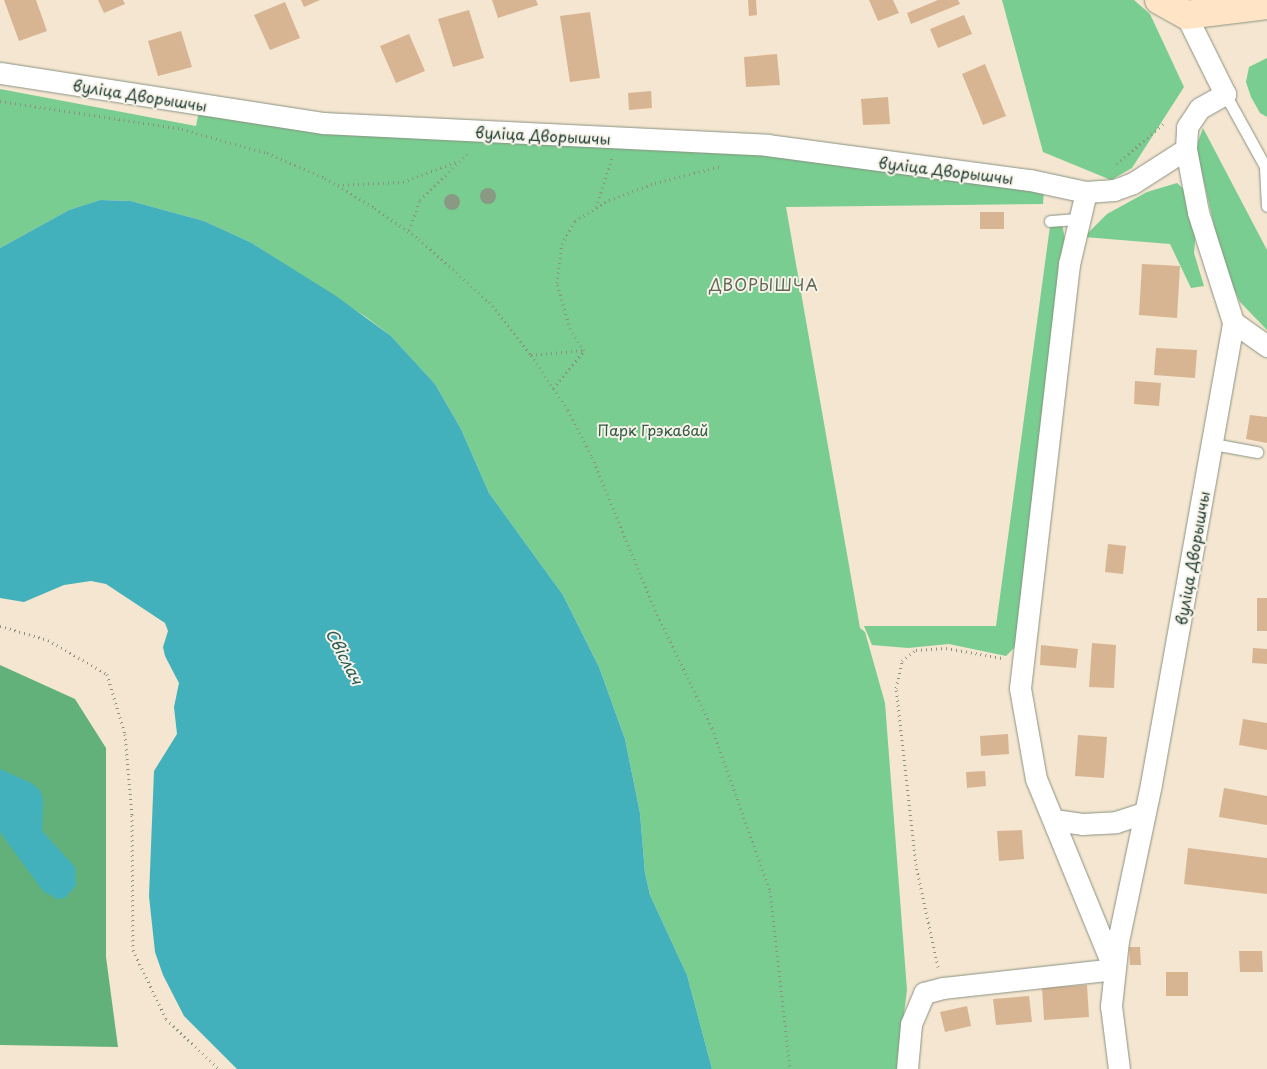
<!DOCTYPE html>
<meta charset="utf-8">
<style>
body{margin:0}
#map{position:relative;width:1267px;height:1069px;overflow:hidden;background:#f4e6d0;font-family:"Playpen Sans",sans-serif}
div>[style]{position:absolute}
.green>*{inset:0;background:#79cd90}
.forest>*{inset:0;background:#62b07a}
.water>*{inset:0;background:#42b1bb}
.building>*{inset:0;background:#d7b593}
.path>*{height:3px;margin-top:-1.5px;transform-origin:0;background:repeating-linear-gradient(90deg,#8a9282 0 1px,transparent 0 5px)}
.roads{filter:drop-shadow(0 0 1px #8a9282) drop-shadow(0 0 1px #8a9282)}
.service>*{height:11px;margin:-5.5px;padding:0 5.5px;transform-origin:5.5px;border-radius:5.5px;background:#fff}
.minor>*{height:21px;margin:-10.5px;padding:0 10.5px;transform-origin:10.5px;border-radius:10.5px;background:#fff}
.secondary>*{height:28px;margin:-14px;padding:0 14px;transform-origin:14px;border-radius:14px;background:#ffe4c6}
.trees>*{width:16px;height:16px;margin:-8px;border-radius:50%;background:#899984}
span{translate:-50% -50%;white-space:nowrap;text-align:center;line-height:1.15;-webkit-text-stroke:4px #f7f3e8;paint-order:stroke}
.street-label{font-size:15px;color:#1f3d34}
.park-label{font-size:15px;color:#315a46}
.neighbourhood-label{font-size:16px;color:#5f6755;letter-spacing:1px}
.water-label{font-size:16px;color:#285a56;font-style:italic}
</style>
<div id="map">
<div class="green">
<div style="clip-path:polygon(1002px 0,1134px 0,1150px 14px,1184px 87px,1132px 168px,1111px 180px,1043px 152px)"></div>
<div style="clip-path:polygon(1267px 58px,1267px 117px,1260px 113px,1251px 97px,1246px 82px,1249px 67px)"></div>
<div style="clip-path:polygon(0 89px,196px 126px,199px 111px,316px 133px,767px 151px,1044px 190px,1043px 204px,786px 207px,860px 628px,865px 632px,885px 703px,907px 990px,897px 1069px,712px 1069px,687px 975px,650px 895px,645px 873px,640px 813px,625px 739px,599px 667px,563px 595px,489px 493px,461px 429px,435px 384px,391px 336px,366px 317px,250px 242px,204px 221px,131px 201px,100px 200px,69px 210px,0 248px)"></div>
<div style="clip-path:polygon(1203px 128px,1267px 250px,1267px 330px,1240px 302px,1223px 265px,1196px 147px)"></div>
<div style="clip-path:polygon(1177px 183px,1187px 192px,1196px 230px,1194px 253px,1204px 286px,1191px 288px,1170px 244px,1084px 237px,1107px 214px,1147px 192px)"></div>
<div style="clip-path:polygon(1062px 224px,1065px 239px,1017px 645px,1006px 656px,949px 644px,908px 648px,872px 645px,864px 626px,996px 626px,1050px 226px)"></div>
</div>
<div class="forest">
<div style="clip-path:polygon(0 665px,75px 699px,106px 748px,106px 957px,118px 1047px,0 1045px)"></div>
</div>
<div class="water">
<div style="clip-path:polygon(100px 200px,131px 201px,204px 221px,250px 242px,336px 296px,391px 336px,435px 384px,461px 429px,489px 493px,563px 595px,599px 667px,625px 739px,640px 813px,645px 873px,650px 895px,687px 975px,712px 1069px,237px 1069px,184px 1016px,163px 975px,155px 952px,149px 896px,154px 771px,177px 734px,174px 707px,179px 683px,165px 656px,163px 647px,168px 631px,165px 623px,106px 584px,91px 581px,64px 585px,24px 602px,0 598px,0 248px,69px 210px)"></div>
<div style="clip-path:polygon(0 769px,31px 783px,40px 790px,43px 800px,42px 831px,75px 867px,76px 885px,65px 898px,57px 899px,43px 891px,0 832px)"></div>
</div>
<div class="building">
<div style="clip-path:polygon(4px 0,36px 0,47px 31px,19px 41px)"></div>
<div style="clip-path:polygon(98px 0,123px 0,125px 4px,104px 13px)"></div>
<div style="clip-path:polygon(301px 0,320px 0,304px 7px)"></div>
<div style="clip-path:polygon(492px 0,536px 0,538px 5px,498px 18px)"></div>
<div style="clip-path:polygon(748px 0,756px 0,757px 15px,749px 16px)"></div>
<div style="clip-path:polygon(869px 0,893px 0,899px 13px,878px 21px)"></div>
<div style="clip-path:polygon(938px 0,958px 0,960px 4px,911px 24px,907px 13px)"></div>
<div style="clip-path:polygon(285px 2px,300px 38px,270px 50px,254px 15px)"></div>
<div style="clip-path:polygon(469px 10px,484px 58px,453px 67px,438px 19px)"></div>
<div style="clip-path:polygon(590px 12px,600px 78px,570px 82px,560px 16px)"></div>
<div style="clip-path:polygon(964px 15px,972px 34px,938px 48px,930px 29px)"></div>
<div style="clip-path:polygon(181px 31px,192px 67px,158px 76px,148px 41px)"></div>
<div style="clip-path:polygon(409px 34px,425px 71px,396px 83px,380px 46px)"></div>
<div style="clip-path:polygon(777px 54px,780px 85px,746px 87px,744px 57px)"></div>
<div style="clip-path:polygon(985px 64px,1006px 116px,983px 125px,962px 74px)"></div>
<div style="clip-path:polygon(651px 91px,652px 108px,629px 110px,628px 93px)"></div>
<div style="clip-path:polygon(888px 97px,890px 124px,863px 125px,861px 99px)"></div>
<div style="clip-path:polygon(980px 212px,1004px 212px,1004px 229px,980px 229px)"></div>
<div style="clip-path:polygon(1142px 264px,1180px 266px,1177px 318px,1139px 315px)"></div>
<div style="clip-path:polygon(1156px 348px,1197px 350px,1195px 378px,1154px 375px)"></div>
<div style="clip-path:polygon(1135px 381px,1161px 383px,1159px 406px,1134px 404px)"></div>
<div style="clip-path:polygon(1250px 415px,1267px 417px,1267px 443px,1246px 439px)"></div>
<div style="clip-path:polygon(1108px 544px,1126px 546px,1123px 574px,1105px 572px)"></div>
<div style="clip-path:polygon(1257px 598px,1267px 598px,1267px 631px,1257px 631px)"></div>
<div style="clip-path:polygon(1092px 643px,1116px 645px,1114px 688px,1089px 687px)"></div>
<div style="clip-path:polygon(1041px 645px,1078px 649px,1076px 668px,1040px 665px)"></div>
<div style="clip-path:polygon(1253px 648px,1267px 649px,1267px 664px,1252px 663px)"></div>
<div style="clip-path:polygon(1243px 719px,1267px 723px,1267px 750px,1239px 745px)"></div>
<div style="clip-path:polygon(1008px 734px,1009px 754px,981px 756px,980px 736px)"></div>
<div style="clip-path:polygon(1078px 735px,1107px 737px,1104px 778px,1075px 776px)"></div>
<div style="clip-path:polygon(985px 771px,986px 786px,967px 788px,966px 772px)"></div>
<div style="clip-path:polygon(1224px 788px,1267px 796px,1267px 825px,1219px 817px)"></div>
<div style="clip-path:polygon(1022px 830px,1024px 859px,999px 861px,997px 831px)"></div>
<div style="clip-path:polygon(1188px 848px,1267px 858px,1267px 894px,1184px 884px)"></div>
<div style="clip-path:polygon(1129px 947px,1140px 947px,1141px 965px,1130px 965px)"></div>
<div style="clip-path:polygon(1239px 951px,1262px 951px,1263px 972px,1240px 972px)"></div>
<div style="clip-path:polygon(1166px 972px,1188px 972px,1188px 996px,1166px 996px)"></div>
<div style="clip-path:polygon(1087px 985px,1089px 1017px,1044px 1020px,1042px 988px)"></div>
<div style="clip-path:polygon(1029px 996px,1032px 1022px,996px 1025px,993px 999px)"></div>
<div style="clip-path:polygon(967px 1006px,971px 1026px,945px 1032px,940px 1012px)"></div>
</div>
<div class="path">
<div style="left:0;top:101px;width:184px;rotate:8.7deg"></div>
<div style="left:182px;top:129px;width:88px;rotate:15.8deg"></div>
<div style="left:267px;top:153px;width:63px;rotate:23.3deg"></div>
<div style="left:325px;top:178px;width:58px;rotate:31deg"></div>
<div style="left:375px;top:208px;width:54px;rotate:35.2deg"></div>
<div style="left:419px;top:239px;width:94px;rotate:42deg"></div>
<div style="left:489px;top:302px;width:68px;rotate:51.6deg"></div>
<div style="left:531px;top:355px;width:66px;rotate:56.1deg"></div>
<div style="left:568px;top:410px;width:53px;rotate:62.9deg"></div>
<div style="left:592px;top:457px;width:165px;rotate:67.6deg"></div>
<div style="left:655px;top:610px;width:131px;rotate:64.2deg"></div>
<div style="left:712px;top:728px;width:173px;rotate:70.4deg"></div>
<div style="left:770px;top:891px;width:179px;rotate:83.6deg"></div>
<div style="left:1117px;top:164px;width:64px;rotate:-41.2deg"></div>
<div style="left:338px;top:185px;width:65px;rotate:-2.6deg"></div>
<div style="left:403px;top:182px;width:59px;rotate:-20.9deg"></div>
<div style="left:596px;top:207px;width:52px;rotate:-71.9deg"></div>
<div style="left:409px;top:230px;width:32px;rotate:-70deg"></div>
<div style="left:420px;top:200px;width:69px;rotate:-44.4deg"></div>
<div style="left:531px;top:355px;width:53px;rotate:-5.4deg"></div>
<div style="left:584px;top:350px;width:25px;rotate:-124deg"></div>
<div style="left:570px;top:329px;width:48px;rotate:-105.8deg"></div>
<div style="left:557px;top:283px;width:39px;rotate:-83deg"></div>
<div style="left:562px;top:244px;width:26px;rotate:-61deg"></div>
<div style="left:575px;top:221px;width:40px;rotate:-32deg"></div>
<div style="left:609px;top:200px;width:49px;rotate:-20.3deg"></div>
<div style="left:655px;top:183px;width:68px;rotate:-14.4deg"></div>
<div style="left:553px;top:388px;width:48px;rotate:-50deg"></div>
<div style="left:0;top:626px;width:50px;rotate:16.3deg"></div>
<div style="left:48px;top:640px;width:68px;rotate:30deg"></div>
<div style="left:107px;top:674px;width:63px;rotate:73.3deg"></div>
<div style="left:125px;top:734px;width:81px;rotate:85.1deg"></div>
<div style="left:132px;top:815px;width:135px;rotate:89.6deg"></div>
<div style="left:133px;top:950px;width:76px;rotate:64.4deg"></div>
<div style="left:166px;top:1019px;width:73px;rotate:43.3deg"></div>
<div style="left:938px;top:967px;width:104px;rotate:-102.2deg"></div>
<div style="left:916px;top:865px;width:178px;rotate:-96.4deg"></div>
<div style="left:896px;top:688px;width:28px;rotate:-77deg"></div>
<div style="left:902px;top:661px;width:18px;rotate:-38deg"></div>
<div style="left:916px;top:650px;width:30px;rotate:-4deg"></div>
<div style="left:946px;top:648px;width:57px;rotate:10.1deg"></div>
</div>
<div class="roads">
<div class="service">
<div style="left:1225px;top:94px;width:87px;rotate:61.1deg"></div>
<div style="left:1265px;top:168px;width:38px;rotate:87deg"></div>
<div style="left:1050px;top:221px;width:29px;rotate:-4deg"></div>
<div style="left:1213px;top:444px;width:45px;rotate:10.3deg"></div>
</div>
<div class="minor">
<div style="left:0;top:73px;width:327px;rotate:8.8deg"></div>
<div style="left:323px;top:123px;width:445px;rotate:2.8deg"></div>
<div style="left:767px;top:145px;width:265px;rotate:7.6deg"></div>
<div style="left:1030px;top:180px;width:57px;rotate:12.1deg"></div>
<div style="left:1086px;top:192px;width:28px;rotate:-4deg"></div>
<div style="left:1114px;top:190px;width:20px;rotate:-20deg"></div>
<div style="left:1133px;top:183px;width:63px;rotate:-32.7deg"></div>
<div style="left:1186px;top:149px;width:22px;rotate:-87deg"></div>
<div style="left:1187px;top:127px;width:23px;rotate:-56deg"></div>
<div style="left:1200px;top:108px;width:29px;rotate:-29deg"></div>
<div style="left:1225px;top:94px;width:88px;rotate:-116.3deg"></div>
<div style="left:1233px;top:322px;width:42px;rotate:35.2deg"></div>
<div style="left:1054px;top:820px;width:28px;rotate:8deg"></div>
<div style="left:1082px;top:824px;width:34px;rotate:-3deg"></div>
<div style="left:1116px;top:822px;width:29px;rotate:-18deg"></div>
<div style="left:907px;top:1069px;width:45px;rotate:-84.9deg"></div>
<div style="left:911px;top:1024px;width:34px;rotate:-67deg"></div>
<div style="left:924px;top:993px;width:20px;rotate:-15deg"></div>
<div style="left:943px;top:988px;width:172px;rotate:-6.3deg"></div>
<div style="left:1114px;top:969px;width:205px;rotate:-112.3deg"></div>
<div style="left:1036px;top:779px;width:92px;rotate:-100deg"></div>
<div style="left:1020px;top:688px;width:427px;rotate:-83.4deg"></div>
<div style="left:1069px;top:264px;width:74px;rotate:-76.7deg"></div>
<div style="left:1119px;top:1069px;width:64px;rotate:-97.2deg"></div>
<div style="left:1111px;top:1006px;width:65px;rotate:-83.9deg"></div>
<div style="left:1118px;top:941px;width:160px;rotate:-78.1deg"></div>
<div style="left:1151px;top:784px;width:469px;rotate:-79.9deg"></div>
<div style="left:1233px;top:322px;width:115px;rotate:-107.7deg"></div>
<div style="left:1198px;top:212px;width:64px;rotate:-100.8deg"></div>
</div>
<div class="secondary">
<div style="left:1159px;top:0;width:31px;rotate:29deg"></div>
<div style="left:1186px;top:15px;width:82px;rotate:-7deg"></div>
</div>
</div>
<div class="trees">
<div style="left:488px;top:196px"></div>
<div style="left:452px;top:202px"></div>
</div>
<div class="street-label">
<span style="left:140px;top:95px;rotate:9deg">вуліца Дворышчы</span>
<span style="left:543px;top:135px;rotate:3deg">вуліца Дворышчы</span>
<span style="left:946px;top:170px;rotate:7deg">вуліца Дворышчы</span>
<span style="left:1192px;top:558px;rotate:-80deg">вуліца Дворышчы</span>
</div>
<div class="park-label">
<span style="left:653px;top:430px">Парк Грэкавай</span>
</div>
<div class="neighbourhood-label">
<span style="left:764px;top:284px">ДВОРЫШЧА</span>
</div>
<div class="water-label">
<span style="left:345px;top:656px;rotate:62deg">Свіслач</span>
</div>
</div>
